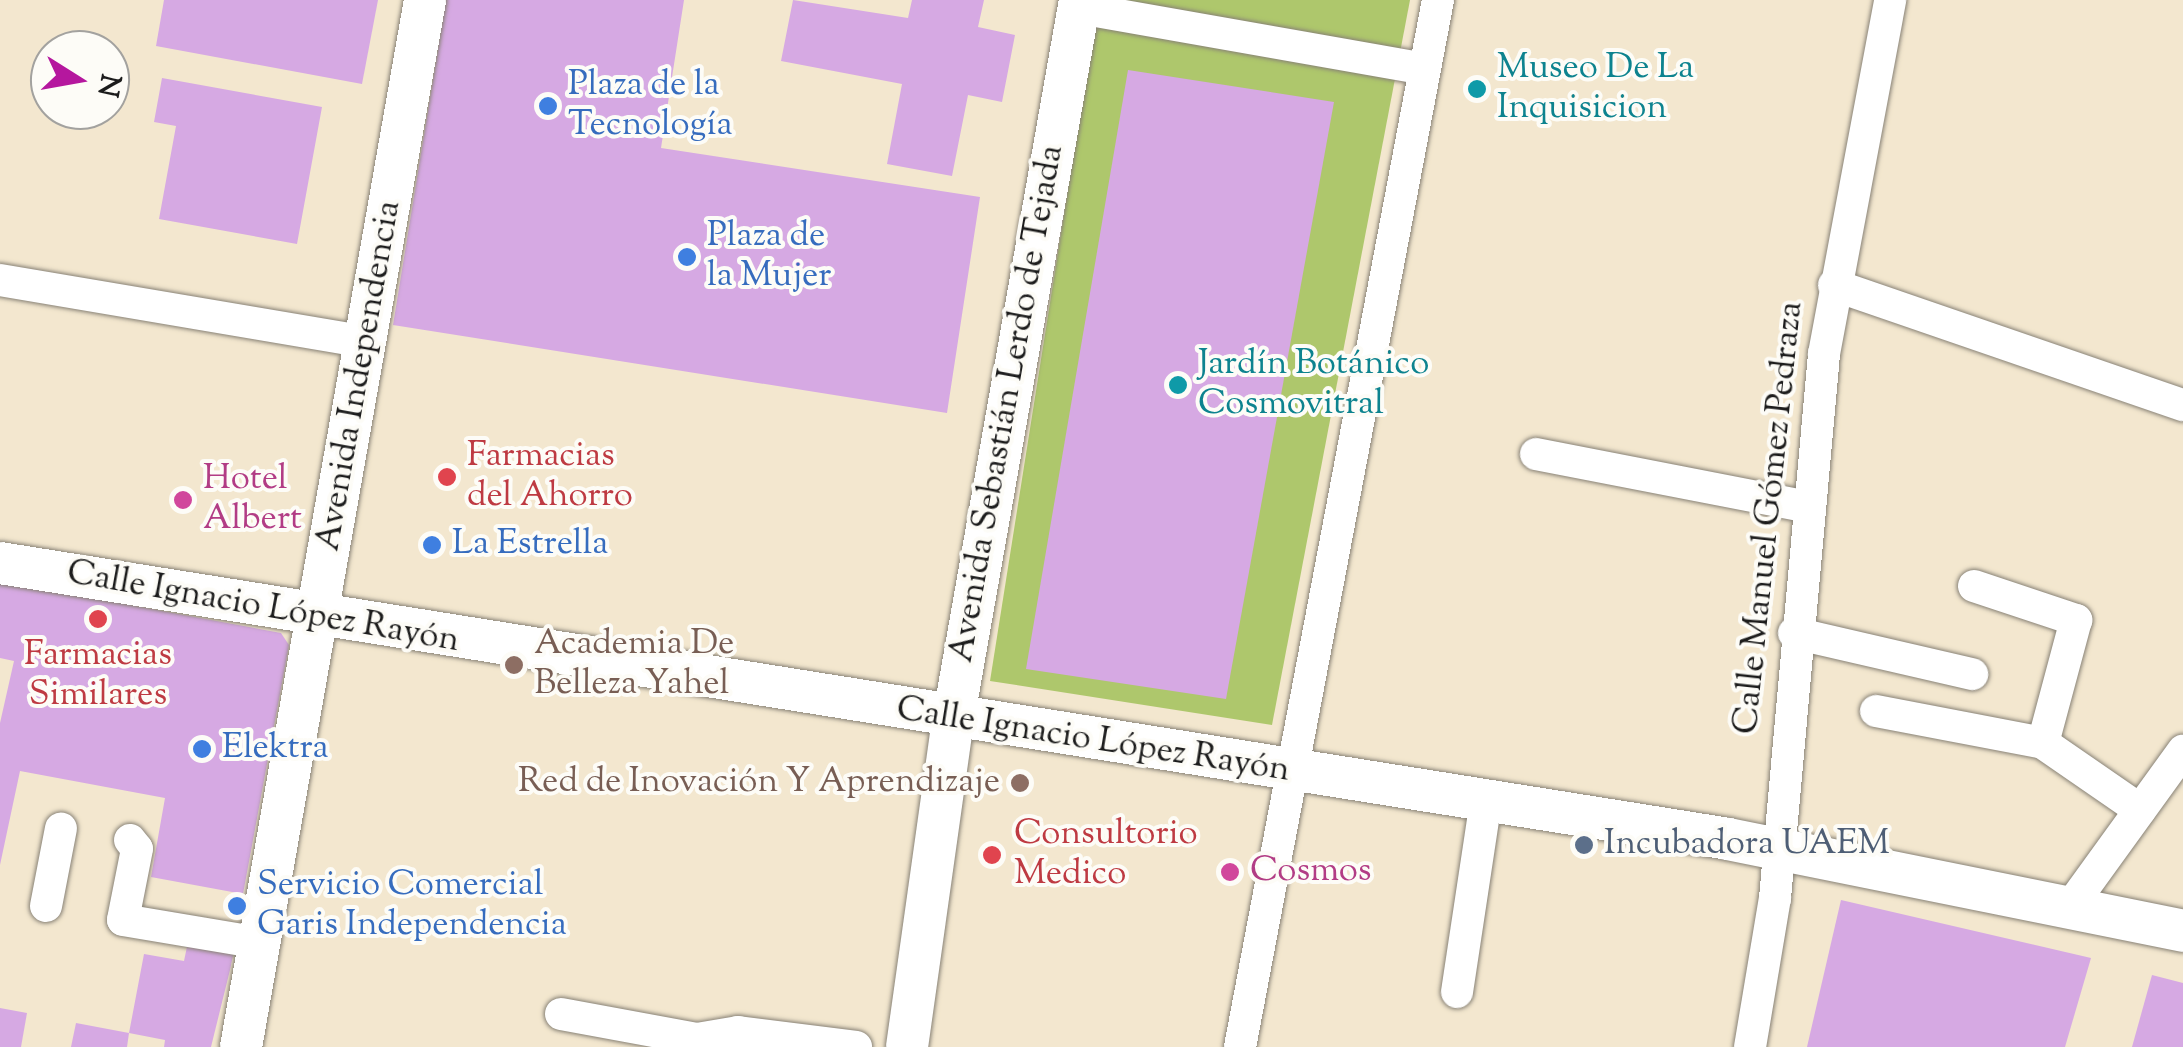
<!DOCTYPE html>
<meta charset="utf-8">
<style>
body{margin:0}
#map{position:relative;width:2183px;height:1047px;overflow:hidden;background:#f3e7cf;font-family:"Sorts Mill Goudy",serif}
div>[style]{position:absolute}
.green>*{inset:0;background:#aec76c}
.building>*{inset:0;background:#d6a9e3}
.roads{filter:drop-shadow(0 0 2px #888276) drop-shadow(0 0 2px #888276)}
.minor>*{height:32px;margin:-16px;padding:0 16px;transform-origin:16px;border-radius:16px;background:#fff}
.major>*{height:42px;margin:-21px;padding:0 21px;transform-origin:21px;border-radius:21px;background:#fff}
.dots>*{width:28px;height:28px;translate:-50% -50%;box-sizing:border-box;border:5px solid #fdfcf7;border-radius:50%}
span{translate:-50% -50%;white-space:nowrap;text-align:center;line-height:1.15;-webkit-text-stroke:8px #fdfcf7;paint-order:stroke}
.culture-label{font-size:35px;color:#0d838f}
.left{translate:0 -50%;text-align:left}
.shop-label{font-size:35px;color:#366cbe}
.street-label{font-size:35px;color:#1c1c1c}
.health-label{font-size:35px;color:#be3a42}
.hotel-label{font-size:35px;color:#b23c85}
.education-label{font-size:35px;color:#785e54}
.right{translate:-100% -50%;text-align:right}
.service-label{font-size:35px;color:#4e5e75}
.north{position:absolute;left:30px;top:30px;width:100px;height:100px;box-sizing:border-box;background:#fdfcf7;border:2px solid #a3a29f;border-radius:50%;rotate:101deg;font-size:28px;font-weight:700;line-height:40px;text-align:center;color:#1c1c1c}
.north::after{content:'';display:block;margin:auto;width:35px;height:45px;background:#b5179e;clip-path:polygon(50% 0,100% 100%,50% 72%,0 100%)}
</style>
<div id="map">
<div class="green">
<div style="clip-path:polygon(1098px 0,1410px 0,1272px 725px,990px 681px)"></div>
</div>
<div class="building">
<div style="clip-path:polygon(164px 0,378px 0,362px 84px,156px 46px)"></div>
<div style="clip-path:polygon(446px 0,684px 0,661px 148px,980px 197px,947px 413px,393px 325px)"></div>
<div style="clip-path:polygon(793px 0,908px 18px,912px 0,984px 0,978px 27px,1015px 35px,1002px 102px,968px 95px,952px 176px,887px 164px,902px 84px,781px 61px)"></div>
<div style="clip-path:polygon(1128px 70px,1334px 102px,1226px 699px,1026px 669px)"></div>
<div style="clip-path:polygon(162px 78px,322px 107px,297px 244px,159px 219px,176px 126px,154px 122px)"></div>
<div style="clip-path:polygon(0 581px,281px 633px,289px 645px,243px 894px,151px 877px,165px 798px,20px 771px,0 865px,0 723px,14px 661px,0 658px)"></div>
<div style="clip-path:polygon(1841px 900px,2091px 958px,2065px 1047px,1807px 1047px)"></div>
<div style="clip-path:polygon(189px 937px,235px 946px,230px 970px,211px 1047px,164px 1047px,165px 1040px,129px 1033px,144px 954px,184px 961px)"></div>
<div style="clip-path:polygon(2152px 975px,2183px 983px,2183px 1047px,2132px 1047px)"></div>
<div style="clip-path:polygon(0 1008px,27px 1013px,21px 1047px,0 1047px)"></div>
<div style="clip-path:polygon(76px 1023px,129px 1033px,127px 1047px,71px 1047px)"></div>
</div>
<div class="roads">
<div class="minor">
<div style="left:1079px;top:8px;width:350px;rotate:10deg"></div>
<div style="left:0;top:280px;width:370px;rotate:9.6deg"></div>
<div style="left:1834px;top:285px;width:369px;rotate:19deg"></div>
<div style="left:1536px;top:454px;width:277px;rotate:11deg"></div>
<div style="left:1974px;top:586px;width:108px;rotate:18.4deg"></div>
<div style="left:2076px;top:620px;width:127px;rotate:105deg"></div>
<div style="left:1794px;top:633px;width:183px;rotate:13deg"></div>
<div style="left:1876px;top:711px;width:170px;rotate:10.8deg"></div>
<div style="left:2043px;top:743px;width:118px;rotate:34.6deg"></div>
<div style="left:130px;top:840px;width:11px;rotate:52deg"></div>
<div style="left:137px;top:849px;width:72px;rotate:101.2deg"></div>
<div style="left:123px;top:920px;width:139px;rotate:9.5deg"></div>
<div style="left:46px;top:906px;width:79px;rotate:-79.1deg"></div>
<div style="left:2070px;top:907px;width:193px;rotate:-54.1deg"></div>
<div style="left:1457px;top:992px;width:193px;rotate:-81.4deg"></div>
<div style="left:561px;top:1014px;width:138px;rotate:10.4deg"></div>
<div style="left:697px;top:1039px;width:42px;rotate:-9.7deg"></div>
<div style="left:738px;top:1032px;width:119px;rotate:7.2deg"></div>
<div style="left:1240px;top:1047px;width:1066px;rotate:-79.29deg"></div>
<div style="left:1750px;top:1047px;width:151px;rotate:-80.5deg"></div>
<div style="left:1775px;top:898px;width:546px;rotate:-84.85deg"></div>
<div style="left:1824px;top:354px;width:360px;rotate:-79.4deg"></div>
</div>
<div class="major">
<div style="left:0;top:563px;width:1750px;rotate:9.07deg"></div>
<div style="left:1728px;top:839px;width:464px;rotate:11.4deg"></div>
<div style="left:241px;top:1047px;width:1063px;rotate:-80.03deg"></div>
<div style="left:907px;top:1047px;width:329px;rotate:-82deg"></div>
<div style="left:953px;top:721px;width:732px;rotate:-80.01deg"></div>
</div>
</div>
<div class="dots">
<div style="left:1477px;top:89px;background:#0f9aa8"></div>
<div style="left:548px;top:106px;background:#3f7fe0"></div>
<div style="left:687px;top:257px;background:#3f7fe0"></div>
<div style="left:1178px;top:385px;background:#0f9aa8"></div>
<div style="left:447px;top:477px;background:#e0444e"></div>
<div style="left:183px;top:500px;background:#d1479c"></div>
<div style="left:432px;top:545px;background:#3f7fe0"></div>
<div style="left:98px;top:619px;background:#e0444e"></div>
<div style="left:514px;top:665px;background:#8d6e63"></div>
<div style="left:202px;top:749px;background:#3f7fe0"></div>
<div style="left:1020px;top:783px;background:#8d6e63"></div>
<div style="left:1584px;top:845px;background:#5c6f8a"></div>
<div style="left:992px;top:855px;background:#e0444e"></div>
<div style="left:1230px;top:872px;background:#d1479c"></div>
<div style="left:237px;top:906px;background:#3f7fe0"></div>
</div>
<div class="culture-label">
<span class="left" style="left:1497px;top:89px">Museo De La<br>Inquisicion</span>
<span class="left" style="left:1198px;top:385px">Jardín Botánico<br>Cosmovitral</span>
</div>
<div class="shop-label">
<span class="left" style="left:568px;top:106px">Plaza de la<br>Tecnología</span>
<span class="left" style="left:707px;top:257px">Plaza de<br>la Mujer</span>
<span class="left" style="left:452px;top:545px">La Estrella</span>
<span class="left" style="left:222px;top:749px">Elektra</span>
<span class="left" style="left:257px;top:906px">Servicio Comercial<br>Garis Independencia</span>
</div>
<div class="street-label">
<span style="left:360px;top:376px;rotate:-80deg">Avenida Independencia</span>
<span style="left:1008px;top:404px;rotate:-80deg">Avenida Sebastián Lerdo de Tejada</span>
<span style="left:1770px;top:518px;rotate:-84deg">Calle Manuel Gómez Pedraza</span>
<span style="left:263px;top:608px;rotate:10deg">Calle Ignacio López Rayón</span>
<span style="left:1093px;top:741px;rotate:9deg">Calle Ignacio López Rayón</span>
</div>
<div class="health-label">
<span class="left" style="left:467px;top:477px">Farmacias<br>del Ahorro</span>
<span style="left:98px;top:676px">Farmacias<br>Similares</span>
<span class="left" style="left:1014px;top:855px">Consultorio<br>Medico</span>
</div>
<div class="hotel-label">
<span class="left" style="left:203px;top:500px">Hotel<br>Albert</span>
<span class="left" style="left:1250px;top:872px">Cosmos</span>
</div>
<div class="education-label">
<span class="left" style="left:534px;top:665px">Academia De<br>Belleza Yahel</span>
<span class="right" style="left:1000px;top:783px">Red de Inovación Y Aprendizaje</span>
</div>
<div class="service-label">
<span class="left" style="left:1604px;top:845px">Incubadora UAEM</span>
</div>
<div class="north">N</div>
</div>
